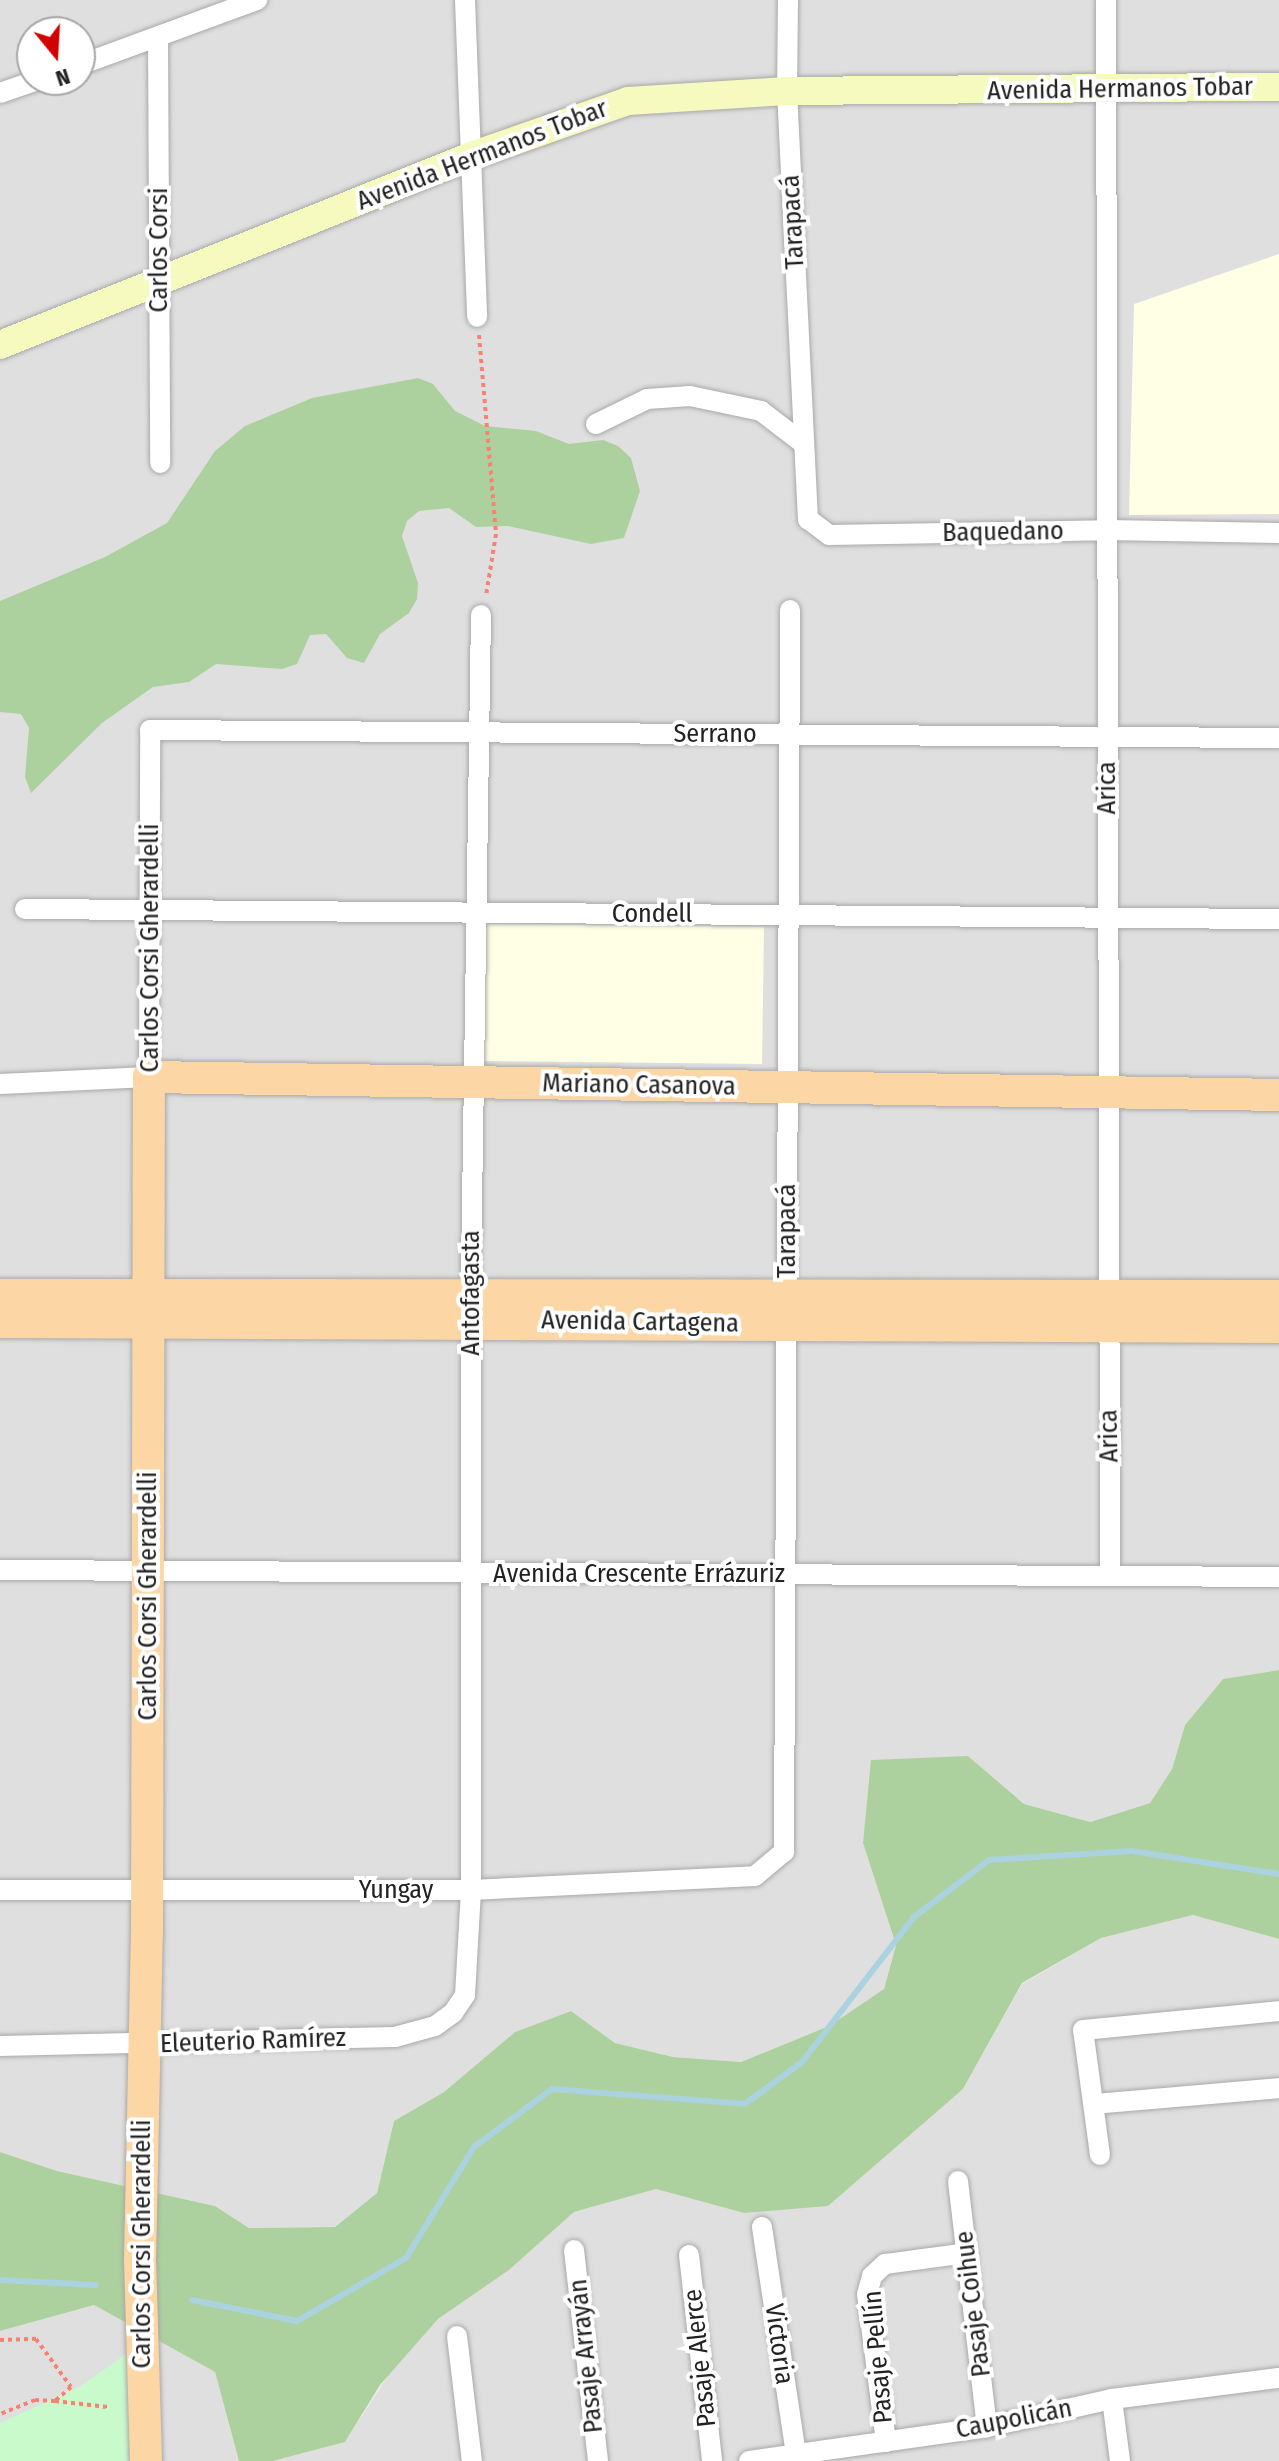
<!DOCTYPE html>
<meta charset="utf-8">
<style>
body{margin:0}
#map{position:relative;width:1279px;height:2461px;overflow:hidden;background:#f2efe9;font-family:"Fira Sans Condensed",sans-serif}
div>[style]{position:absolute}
.residential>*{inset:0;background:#e0dfdf}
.education>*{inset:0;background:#ffffe5}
.forest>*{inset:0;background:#add19e}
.park>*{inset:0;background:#c8facc}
.stream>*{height:6px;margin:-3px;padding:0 3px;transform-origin:3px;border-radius:3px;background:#aad3df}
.path>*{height:4px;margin-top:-2px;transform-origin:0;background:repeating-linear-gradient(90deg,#fa8072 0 4px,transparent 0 8px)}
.roads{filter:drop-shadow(0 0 2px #a9a9a9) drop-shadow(0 0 2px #a9a9a9)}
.street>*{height:20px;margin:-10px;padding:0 10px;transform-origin:10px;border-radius:10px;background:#fff}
.secondary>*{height:28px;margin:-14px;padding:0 14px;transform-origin:14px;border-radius:14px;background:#f7fabf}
.primary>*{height:32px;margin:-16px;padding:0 16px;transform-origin:16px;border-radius:16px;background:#fcd6a4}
span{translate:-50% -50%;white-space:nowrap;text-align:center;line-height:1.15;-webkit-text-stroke:8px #fff;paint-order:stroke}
.street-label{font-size:26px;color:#222}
.north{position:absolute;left:16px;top:16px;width:80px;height:80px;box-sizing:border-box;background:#fff;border:2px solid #a7a7a7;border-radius:50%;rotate:162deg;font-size:22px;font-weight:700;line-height:32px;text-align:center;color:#222}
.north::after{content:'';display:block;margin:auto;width:28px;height:36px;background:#d40000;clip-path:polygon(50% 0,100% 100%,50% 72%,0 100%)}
</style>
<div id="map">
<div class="residential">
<div style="clip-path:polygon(evenodd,0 0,1279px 0,1279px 1670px,1223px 1679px,1185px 1725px,1172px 1769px,1150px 1803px,1089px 1822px,1024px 1804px,968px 1756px,863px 1843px,896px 1945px,884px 1989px,829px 2026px,741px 2062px,673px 2057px,615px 2043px,571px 2011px,515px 2032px,444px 2092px,394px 2121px,377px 2193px,335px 2227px,249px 2228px,215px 2206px,57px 2171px,0 2152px,0 0,32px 32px,80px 32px,80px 80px,32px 80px,32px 32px)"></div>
<div style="clip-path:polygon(1193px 1915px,1279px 1939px,1279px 2461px,273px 2461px,345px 2442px,389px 2374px,438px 2319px,509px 2270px,574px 2212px,656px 2189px,744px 2213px,911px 2132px,963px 2089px,1022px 1984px,1101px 1938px)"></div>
<div style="clip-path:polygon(94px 2305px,215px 2372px,239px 2461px,0 2461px,0 2331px)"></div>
</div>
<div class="education">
<div style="clip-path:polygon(1279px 254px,1279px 514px,1129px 515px,1134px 304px)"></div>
<div style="clip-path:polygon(482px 924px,764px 927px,762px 1064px,480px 1061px)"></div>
</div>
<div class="forest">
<div style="clip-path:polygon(418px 378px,433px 384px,455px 411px,485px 426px,536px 431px,569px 444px,603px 440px,618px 446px,631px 458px,640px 491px,624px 538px,591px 544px,508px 526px,476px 527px,449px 508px,419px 511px,407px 521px,402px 536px,418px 583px,417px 599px,409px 613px,380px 634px,364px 663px,347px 658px,326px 634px,310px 635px,297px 664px,282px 669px,216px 664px,189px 682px,153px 687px,102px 723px,31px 793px,25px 777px,29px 728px,21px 714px,0 712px,0 601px,105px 557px,167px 523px,215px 451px,245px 426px,312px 398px)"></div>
<div style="clip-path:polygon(1279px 1670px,1279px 1939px,1193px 1915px,1101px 1938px,1022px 1983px,963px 2089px,828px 2206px,744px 2213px,656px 2189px,574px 2212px,509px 2270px,438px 2319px,380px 2385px,345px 2442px,273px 2461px,239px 2461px,215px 2372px,94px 2305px,0 2331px,0 2152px,57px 2171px,215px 2206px,249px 2228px,335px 2227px,377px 2193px,394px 2121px,444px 2092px,515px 2032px,571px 2011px,615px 2043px,673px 2057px,741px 2062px,829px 2026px,884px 1989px,896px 1945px,863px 1843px,871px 1760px,968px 1756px,1024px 1804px,1090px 1822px,1150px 1803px,1172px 1769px,1185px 1725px,1223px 1679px)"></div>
</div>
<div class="park">
<div style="clip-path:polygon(129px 2352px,133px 2461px,0 2461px,0 2423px,81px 2386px)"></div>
</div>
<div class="stream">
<div style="left:0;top:2280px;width:96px;rotate:3deg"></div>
<div style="left:192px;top:2300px;width:107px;rotate:11.3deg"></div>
<div style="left:297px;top:2321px;width:126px;rotate:-30deg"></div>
<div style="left:406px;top:2258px;width:130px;rotate:-58.5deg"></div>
<div style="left:474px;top:2147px;width:97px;rotate:-36.6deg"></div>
<div style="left:552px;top:2089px;width:194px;rotate:4.4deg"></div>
<div style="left:745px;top:2104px;width:71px;rotate:-36.4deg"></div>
<div style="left:802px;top:2062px;width:183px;rotate:-52.3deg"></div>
<div style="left:914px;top:1917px;width:94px;rotate:-37.2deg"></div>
<div style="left:989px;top:1860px;width:143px;rotate:-3.6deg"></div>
<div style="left:1132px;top:1851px;width:149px;rotate:8.9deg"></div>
</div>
<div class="path">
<div style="left:479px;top:335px;width:200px;rotate:85.1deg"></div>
<div style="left:496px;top:534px;width:63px;rotate:99.2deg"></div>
<div style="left:0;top:2340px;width:36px;rotate:-2deg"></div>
<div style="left:36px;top:2339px;width:59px;rotate:53.9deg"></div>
<div style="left:71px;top:2387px;width:21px;rotate:139deg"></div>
<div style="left:55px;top:2401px;width:20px;rotate:-177deg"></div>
<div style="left:35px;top:2400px;width:38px;rotate:158deg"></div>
<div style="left:55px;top:2401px;width:53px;rotate:6.5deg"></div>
</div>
<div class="roads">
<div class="street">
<div style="left:465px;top:0;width:317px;rotate:87.8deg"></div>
<div style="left:788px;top:0;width:91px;rotate:90.6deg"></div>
<div style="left:787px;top:91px;width:429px;rotate:87.2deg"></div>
<div style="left:808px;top:519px;width:26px;rotate:37deg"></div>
<div style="left:829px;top:535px;width:278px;rotate:-1deg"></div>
<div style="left:1107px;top:530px;width:172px;rotate:1deg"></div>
<div style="left:1106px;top:0;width:1576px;rotate:89.85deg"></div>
<div style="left:158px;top:37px;width:426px;rotate:89.7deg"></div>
<div style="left:80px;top:65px;width:189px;rotate:-20.2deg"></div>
<div style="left:0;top:93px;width:39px;rotate:-19deg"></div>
<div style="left:596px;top:424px;width:57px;rotate:-26.1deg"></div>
<div style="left:647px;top:399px;width:43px;rotate:-4deg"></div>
<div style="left:690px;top:396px;width:73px;rotate:11.9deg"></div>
<div style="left:761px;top:411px;width:54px;rotate:37.5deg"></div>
<div style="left:25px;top:909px;width:1254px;rotate:0.46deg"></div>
<div style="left:0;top:1084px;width:149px;rotate:-2.7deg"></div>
<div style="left:149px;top:1077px;width:347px;rotate:-89.8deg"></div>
<div style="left:150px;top:730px;width:1129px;rotate:0.41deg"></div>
<div style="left:0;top:1570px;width:1279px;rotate:0.31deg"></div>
<div style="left:0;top:1890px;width:471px"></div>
<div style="left:471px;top:1890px;width:284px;rotate:-2.8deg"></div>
<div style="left:755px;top:1876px;width:38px;rotate:-40deg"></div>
<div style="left:784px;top:1852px;width:1242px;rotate:-89.72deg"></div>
<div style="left:0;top:2046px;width:395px;rotate:-1.3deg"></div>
<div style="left:395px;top:2037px;width:41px;rotate:-15.4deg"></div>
<div style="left:435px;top:2026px;width:22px;rotate:-36deg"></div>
<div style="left:453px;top:2013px;width:22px;rotate:-56deg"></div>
<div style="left:465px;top:1995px;width:105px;rotate:-86.7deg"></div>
<div style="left:471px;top:1890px;width:618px;rotate:-90deg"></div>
<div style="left:471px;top:1272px;width:657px;rotate:-89.13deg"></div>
<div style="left:1094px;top:2104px;width:186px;rotate:-4.9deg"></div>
<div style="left:1100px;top:2155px;width:126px;rotate:-97.7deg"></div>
<div style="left:1083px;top:2030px;width:197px;rotate:-5.5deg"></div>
<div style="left:958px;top:2181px;width:248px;rotate:83.3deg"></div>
<div style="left:762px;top:2227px;width:237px;rotate:81.5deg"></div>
<div style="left:574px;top:2250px;width:212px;rotate:83.5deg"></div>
<div style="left:689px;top:2255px;width:207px;rotate:83.6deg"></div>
<div style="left:457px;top:2336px;width:126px;rotate:83.2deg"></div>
<div style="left:1112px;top:2399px;width:63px;rotate:82.6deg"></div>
<div style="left:886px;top:2442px;width:149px;rotate:-97.3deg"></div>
<div style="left:867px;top:2294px;width:19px;rotate:-74deg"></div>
<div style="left:872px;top:2276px;width:18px;rotate:-43deg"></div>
<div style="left:885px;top:2264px;width:83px;rotate:-7.6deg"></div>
<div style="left:749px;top:2461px;width:240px;rotate:-8.1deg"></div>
<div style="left:987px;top:2427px;width:128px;rotate:-12.6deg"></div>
<div style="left:1112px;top:2399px;width:168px;rotate:-7.2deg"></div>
</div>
<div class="secondary">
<div style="left:0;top:345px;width:508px;rotate:-21.86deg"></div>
<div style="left:471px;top:156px;width:166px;rotate:-19.3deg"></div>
<div style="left:628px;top:101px;width:159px;rotate:-3.6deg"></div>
<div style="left:787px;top:91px;width:492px;rotate:-0.5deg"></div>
</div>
<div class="primary">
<div style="left:0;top:1295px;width:1279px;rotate:0.04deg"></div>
<div style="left:0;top:1322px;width:1279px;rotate:0.22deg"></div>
<div style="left:146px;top:2461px;width:200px;rotate:-91.7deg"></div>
<div style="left:140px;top:2261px;width:326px;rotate:-88.8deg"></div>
<div style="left:147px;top:1935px;width:858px;rotate:-89.87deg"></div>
<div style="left:149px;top:1077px;width:1130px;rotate:0.91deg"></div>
</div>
</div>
<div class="street-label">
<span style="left:1120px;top:89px;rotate:-1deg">Avenida Hermanos Tobar</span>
<span style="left:482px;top:155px;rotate:-21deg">Avenida Hermanos Tobar</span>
<span style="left:793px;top:222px;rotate:-93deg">Tarapacá</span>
<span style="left:159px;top:250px;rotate:-90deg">Carlos Corsi</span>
<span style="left:1003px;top:532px;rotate:-1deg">Baquedano</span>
<span style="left:715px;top:734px">Serrano</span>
<span style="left:1107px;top:788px;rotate:-90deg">Arica</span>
<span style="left:652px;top:914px">Condell</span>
<span style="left:150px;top:948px;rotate:-90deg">Carlos Corsi Gherardelli</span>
<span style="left:639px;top:1085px;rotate:1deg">Mariano Casanova</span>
<span style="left:787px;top:1231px;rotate:-90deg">Tarapacá</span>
<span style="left:471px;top:1293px;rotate:-90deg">Antofagasta</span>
<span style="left:640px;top:1322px;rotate:1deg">Avenida Cartagena</span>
<span style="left:1109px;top:1436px;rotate:-91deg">Arica</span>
<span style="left:639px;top:1574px">Avenida Crescente Errázuriz</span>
<span style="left:148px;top:1596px;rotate:-90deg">Carlos Corsi Gherardelli</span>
<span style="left:396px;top:1890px">Yungay</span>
<span style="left:253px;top:2041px;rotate:-2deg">Eleuterio Ramírez</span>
<span style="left:142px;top:2244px;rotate:-90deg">Carlos Corsi Gherardelli</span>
<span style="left:973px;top:2304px;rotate:-97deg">Pasaje Coihue</span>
<span style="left:779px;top:2344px;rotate:82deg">Victoria</span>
<span style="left:586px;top:2356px;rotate:-96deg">Pasaje Arrayán</span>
<span style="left:878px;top:2357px;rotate:-95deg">Pasaje Pellín</span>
<span style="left:700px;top:2358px;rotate:-96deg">Pasaje Alerce</span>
<span style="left:1014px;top:2419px;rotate:-11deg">Caupolicán</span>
</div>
<div class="north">N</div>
</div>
